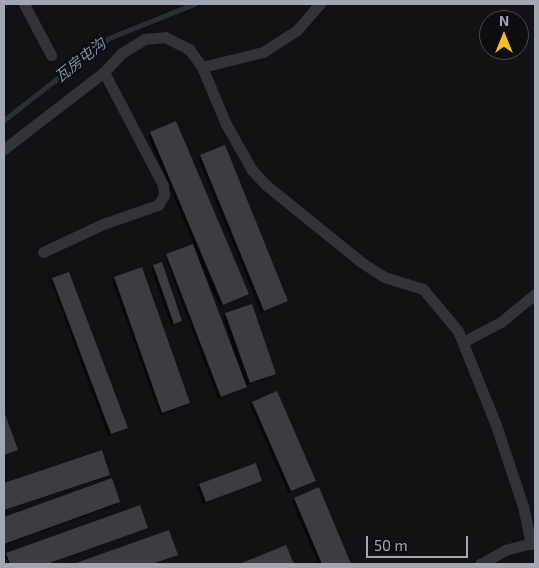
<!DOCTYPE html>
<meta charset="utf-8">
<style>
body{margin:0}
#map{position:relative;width:539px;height:568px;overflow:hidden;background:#121214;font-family:"Exo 2","Noto Sans SC",sans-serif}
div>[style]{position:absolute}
.shadow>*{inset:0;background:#0007}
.stream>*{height:4.5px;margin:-2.25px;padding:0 2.25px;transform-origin:2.25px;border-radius:2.25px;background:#283038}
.building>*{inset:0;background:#3c3c41}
.minor>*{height:11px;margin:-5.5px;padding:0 5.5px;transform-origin:5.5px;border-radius:5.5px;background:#333439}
span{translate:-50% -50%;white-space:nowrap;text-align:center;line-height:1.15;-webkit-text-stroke:4.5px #0d0d0f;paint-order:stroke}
.water-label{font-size:15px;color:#7993b1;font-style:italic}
.frame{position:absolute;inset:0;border:5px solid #a3a7b5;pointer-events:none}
.north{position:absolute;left:479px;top:10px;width:50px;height:50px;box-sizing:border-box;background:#0d0d0f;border:1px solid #494b51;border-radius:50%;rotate:0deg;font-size:14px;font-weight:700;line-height:20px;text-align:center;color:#a3a7b5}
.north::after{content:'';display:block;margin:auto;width:18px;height:22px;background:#f5be29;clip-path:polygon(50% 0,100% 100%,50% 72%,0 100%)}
.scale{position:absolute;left:366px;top:536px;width:102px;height:22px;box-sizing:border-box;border:2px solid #a3a7b5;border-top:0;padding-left:6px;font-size:15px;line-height:18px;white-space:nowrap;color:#a3a7b5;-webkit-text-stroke:4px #0d0d0f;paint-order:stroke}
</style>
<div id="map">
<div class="shadow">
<div style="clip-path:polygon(151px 133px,247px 294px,220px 307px,198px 260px,239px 368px,223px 317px,226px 314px,275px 374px,218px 399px,165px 257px,194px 245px,148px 136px)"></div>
<div style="clip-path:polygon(201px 156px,287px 301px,284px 303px,261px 313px,198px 158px)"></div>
<div style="clip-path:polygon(154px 266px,181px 321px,178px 323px,171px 326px,151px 268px)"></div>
<div style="clip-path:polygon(115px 278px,189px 403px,187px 405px,160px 415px,112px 281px)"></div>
<div style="clip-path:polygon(53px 279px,126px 428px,124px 430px,108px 436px,51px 281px)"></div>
<div style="clip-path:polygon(253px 403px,315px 480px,312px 483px,288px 493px,250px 405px)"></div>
<div style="clip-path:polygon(4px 414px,16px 450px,4px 456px)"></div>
<div style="clip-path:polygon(101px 452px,108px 475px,106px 477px,4px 510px,4px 484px)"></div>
<div style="clip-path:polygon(111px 480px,119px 502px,116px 505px,4px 545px,4px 518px)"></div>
<div style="clip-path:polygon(261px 480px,203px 504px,197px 488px,200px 485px)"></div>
<div style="clip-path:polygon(318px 489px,350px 564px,318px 564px,292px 501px)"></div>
<div style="clip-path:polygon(147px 528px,49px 564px,7px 564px,4px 556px)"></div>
<div style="clip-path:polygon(169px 532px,177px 555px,154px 564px,76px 564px)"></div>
<div style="clip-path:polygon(285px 546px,293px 564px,242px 564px)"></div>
</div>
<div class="stream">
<div style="left:4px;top:120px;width:133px;rotate:-38deg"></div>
<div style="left:109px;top:38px;width:92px;rotate:-21.8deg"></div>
</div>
<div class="building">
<div style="clip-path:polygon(176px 121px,249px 294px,223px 305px,150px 132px)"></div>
<div style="clip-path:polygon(225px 145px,288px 301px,264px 311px,200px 155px)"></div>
<div style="clip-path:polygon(193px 244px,247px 387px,221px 397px,166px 254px)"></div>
<div style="clip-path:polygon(162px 262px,182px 321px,174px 324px,153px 265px)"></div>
<div style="clip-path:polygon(142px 267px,190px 403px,162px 413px,114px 277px)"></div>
<div style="clip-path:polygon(69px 272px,128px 428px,111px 434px,52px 278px)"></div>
<div style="clip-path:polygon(252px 304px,276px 374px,250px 383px,225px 313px)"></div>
<div style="clip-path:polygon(277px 391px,316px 481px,291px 491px,252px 402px)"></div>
<div style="clip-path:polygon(4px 411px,18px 450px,4px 455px)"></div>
<div style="clip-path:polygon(102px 450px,110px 475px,4px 510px,4px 483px)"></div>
<div style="clip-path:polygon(256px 463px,262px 481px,206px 502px,199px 484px)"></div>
<div style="clip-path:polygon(112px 478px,120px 502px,4px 544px,4px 517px)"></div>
<div style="clip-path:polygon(319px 487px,351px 564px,322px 564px,294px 498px)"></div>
<div style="clip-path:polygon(140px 505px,148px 528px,47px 564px,10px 564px,6px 553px)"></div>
<div style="clip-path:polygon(169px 530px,178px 555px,152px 564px,73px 564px)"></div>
<div style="clip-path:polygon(286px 545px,294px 564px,239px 564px)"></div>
</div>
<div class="minor">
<div style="left:24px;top:4px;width:58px;rotate:62.1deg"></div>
<div style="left:202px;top:67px;width:63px;rotate:-13.8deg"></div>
<div style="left:263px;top:52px;width:40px;rotate:-32.9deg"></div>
<div style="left:297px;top:30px;width:35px;rotate:-49deg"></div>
<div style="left:4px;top:149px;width:126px;rotate:-37.6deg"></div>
<div style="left:104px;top:72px;width:26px;rotate:-47deg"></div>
<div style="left:122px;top:53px;width:26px;rotate:-32deg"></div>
<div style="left:144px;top:39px;width:21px;rotate:-5deg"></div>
<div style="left:165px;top:37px;width:27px;rotate:27deg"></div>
<div style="left:189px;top:49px;width:22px;rotate:54deg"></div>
<div style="left:202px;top:67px;width:62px;rotate:67.2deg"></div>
<div style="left:226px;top:124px;width:53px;rotate:60.5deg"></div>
<div style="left:252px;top:170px;width:21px;rotate:47deg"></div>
<div style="left:266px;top:185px;width:122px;rotate:39deg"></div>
<div style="left:361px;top:262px;width:27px;rotate:33deg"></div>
<div style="left:384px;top:277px;width:41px;rotate:17.1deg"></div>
<div style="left:423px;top:289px;width:55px;rotate:50.2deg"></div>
<div style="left:458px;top:331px;width:101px;rotate:68deg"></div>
<div style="left:496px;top:425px;width:85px;rotate:71.6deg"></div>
<div style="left:523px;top:506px;width:39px;rotate:78deg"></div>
<div style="left:43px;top:252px;width:66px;rotate:-25deg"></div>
<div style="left:103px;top:224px;width:58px;rotate:-19.1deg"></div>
<div style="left:158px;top:205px;width:12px;rotate:-59deg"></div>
<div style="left:164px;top:195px;width:10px;rotate:-96deg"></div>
<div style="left:163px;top:185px;width:127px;rotate:-117.6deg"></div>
<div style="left:463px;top:342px;width:43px;rotate:-27.8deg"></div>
<div style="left:501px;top:322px;width:44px;rotate:-39.5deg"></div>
<div style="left:480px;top:564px;width:29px;rotate:-29deg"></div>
<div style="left:505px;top:550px;width:31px;rotate:-15deg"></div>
</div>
<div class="water-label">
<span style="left:80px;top:60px;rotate:-38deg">瓦房屯沟</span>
</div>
<div class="frame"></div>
<div class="north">N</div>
<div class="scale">50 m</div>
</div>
